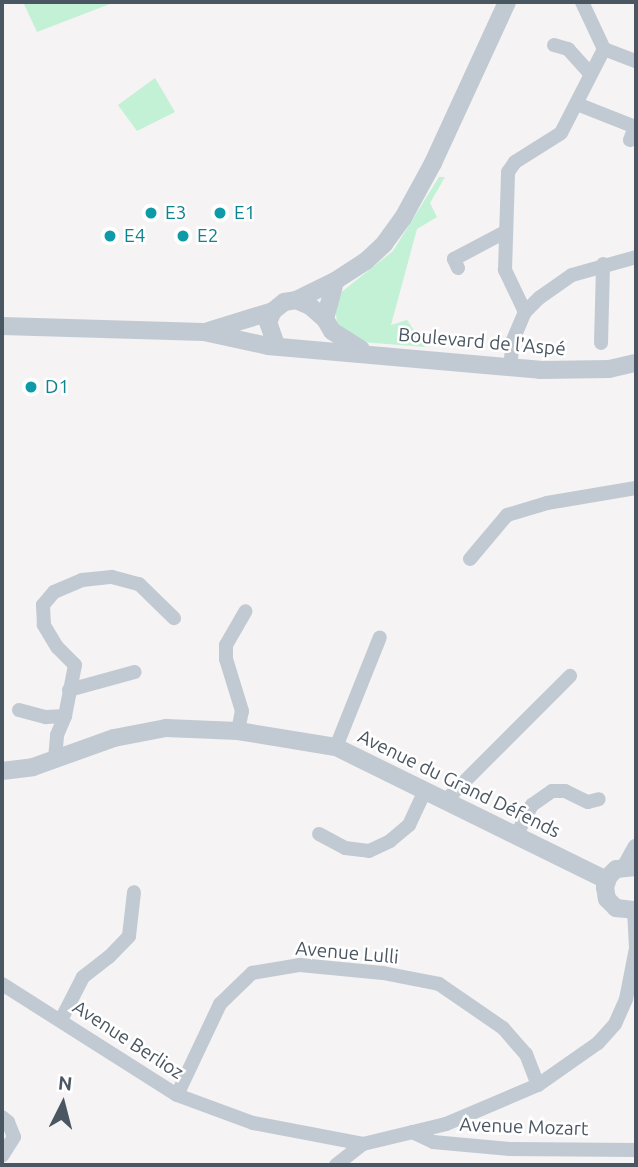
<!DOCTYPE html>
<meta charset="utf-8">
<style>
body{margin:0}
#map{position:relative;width:638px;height:1167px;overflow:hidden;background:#f5f3f3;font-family:Ubuntu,sans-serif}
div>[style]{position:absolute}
.green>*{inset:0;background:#c3f1d5}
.minor>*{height:14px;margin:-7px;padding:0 7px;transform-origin:7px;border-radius:7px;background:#c1cad2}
.tertiary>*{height:18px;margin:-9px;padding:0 9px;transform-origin:9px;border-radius:9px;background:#c1cad2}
.dots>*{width:19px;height:19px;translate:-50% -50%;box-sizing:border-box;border:4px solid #fff;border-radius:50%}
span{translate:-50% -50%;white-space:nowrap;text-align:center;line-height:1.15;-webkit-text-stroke:5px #fff;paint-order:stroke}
.culture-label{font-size:19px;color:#0d838f}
.left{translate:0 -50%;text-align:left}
.street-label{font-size:19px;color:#4a5661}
.frame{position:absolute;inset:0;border:4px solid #4a5661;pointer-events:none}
.north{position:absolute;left:28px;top:1069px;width:70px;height:70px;-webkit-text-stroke:5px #fff;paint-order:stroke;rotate:6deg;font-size:19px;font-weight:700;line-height:28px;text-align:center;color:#4a5661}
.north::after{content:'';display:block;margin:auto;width:24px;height:32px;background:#4a5661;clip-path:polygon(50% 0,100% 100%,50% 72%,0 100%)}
</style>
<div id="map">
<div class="green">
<div style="clip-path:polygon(23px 2px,115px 2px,37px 32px)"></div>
<div style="clip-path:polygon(155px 78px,175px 112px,137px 131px,118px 105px)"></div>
<div style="clip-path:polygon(439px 177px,445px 177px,430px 203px,437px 217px,417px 229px,391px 325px,407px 320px,425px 347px,362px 342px,341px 329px,337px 322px,335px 309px,339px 294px,393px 251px)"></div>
</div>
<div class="minor">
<div style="left:554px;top:45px;width:15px;rotate:16deg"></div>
<div style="left:568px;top:49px;width:31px;rotate:48deg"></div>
<div style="left:604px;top:49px;width:34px;rotate:21deg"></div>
<div style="left:577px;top:104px;width:62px;rotate:21.6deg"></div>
<div style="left:635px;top:127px;width:14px;rotate:111deg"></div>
<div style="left:458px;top:268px;width:10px;rotate:-114deg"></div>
<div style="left:454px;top:259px;width:58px;rotate:-27.9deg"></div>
<div style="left:525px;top:312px;width:47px;rotate:-115.5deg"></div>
<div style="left:505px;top:270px;width:98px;rotate:-88.2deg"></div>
<div style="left:508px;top:172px;width:12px;rotate:-55deg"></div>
<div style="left:515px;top:162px;width:54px;rotate:-32.2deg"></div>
<div style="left:561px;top:133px;width:94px;rotate:-62.9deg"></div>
<div style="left:604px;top:49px;width:52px;rotate:-115.1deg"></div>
<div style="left:601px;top:343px;width:79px;rotate:-88.5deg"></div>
<div style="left:510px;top:368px;width:28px;rotate:-84deg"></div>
<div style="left:513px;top:340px;width:30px;rotate:-67deg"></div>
<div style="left:525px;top:312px;width:20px;rotate:-45deg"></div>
<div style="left:539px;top:298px;width:40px;rotate:-34.9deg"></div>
<div style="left:572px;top:275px;width:66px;rotate:-15.7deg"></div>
<div style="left:470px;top:559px;width:57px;rotate:-49.9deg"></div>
<div style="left:507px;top:515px;width:42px;rotate:-16.7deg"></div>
<div style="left:547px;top:503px;width:90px;rotate:-9.6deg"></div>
<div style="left:69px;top:690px;width:68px;rotate:-15.3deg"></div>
<div style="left:19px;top:710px;width:28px;rotate:15deg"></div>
<div style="left:46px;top:717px;width:19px;rotate:-3deg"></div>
<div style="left:238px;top:731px;width:20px;rotate:-79deg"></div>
<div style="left:242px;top:711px;width:54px;rotate:-107.1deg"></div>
<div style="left:226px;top:659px;width:14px;rotate:-90deg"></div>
<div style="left:226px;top:645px;width:39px;rotate:-60deg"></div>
<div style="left:336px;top:747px;width:118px;rotate:-68.2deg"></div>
<div style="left:55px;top:759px;width:24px;rotate:-85deg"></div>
<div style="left:57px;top:735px;width:21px;rotate:-67deg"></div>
<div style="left:65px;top:716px;width:52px;rotate:-78.9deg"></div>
<div style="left:75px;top:665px;width:25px;rotate:-135deg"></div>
<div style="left:57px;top:647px;width:26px;rotate:-121deg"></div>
<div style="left:44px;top:625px;width:20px;rotate:-93deg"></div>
<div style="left:43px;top:605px;width:17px;rotate:-50deg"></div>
<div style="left:54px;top:592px;width:30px;rotate:-23deg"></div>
<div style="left:82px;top:580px;width:30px;rotate:-6deg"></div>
<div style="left:112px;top:577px;width:28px;rotate:15deg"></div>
<div style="left:139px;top:584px;width:49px;rotate:44.2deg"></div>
<div style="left:445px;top:801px;width:177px;rotate:-45deg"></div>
<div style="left:319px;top:834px;width:30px;rotate:28deg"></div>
<div style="left:345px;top:848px;width:24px;rotate:7deg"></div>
<div style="left:369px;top:851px;width:23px;rotate:-25deg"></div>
<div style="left:390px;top:841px;width:25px;rotate:-40deg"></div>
<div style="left:409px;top:825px;width:38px;rotate:-65deg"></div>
<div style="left:516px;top:836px;width:35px;rotate:-63deg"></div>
<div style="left:532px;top:805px;width:24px;rotate:-35deg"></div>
<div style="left:552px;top:791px;width:13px"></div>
<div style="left:565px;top:791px;width:25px;rotate:26deg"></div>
<div style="left:588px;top:802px;width:11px;rotate:-15deg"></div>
<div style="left:2px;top:984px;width:207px;rotate:32.4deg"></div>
<div style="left:177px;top:1095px;width:81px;rotate:20.2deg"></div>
<div style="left:253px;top:1123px;width:112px;rotate:10.8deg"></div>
<div style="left:61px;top:1020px;width:48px;rotate:-62.9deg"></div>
<div style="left:83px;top:977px;width:33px;rotate:-38deg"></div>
<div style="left:109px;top:957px;width:29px;rotate:-46deg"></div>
<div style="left:129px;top:936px;width:44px;rotate:-83.5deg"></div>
<div style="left:177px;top:1095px;width:101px;rotate:-64.7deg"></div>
<div style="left:220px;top:1004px;width:45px;rotate:-44.1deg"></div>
<div style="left:252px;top:973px;width:49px;rotate:-9.5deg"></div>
<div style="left:300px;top:965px;width:83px;rotate:5.5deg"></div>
<div style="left:383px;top:973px;width:57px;rotate:11.1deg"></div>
<div style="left:439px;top:984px;width:78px;rotate:34.5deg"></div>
<div style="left:503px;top:1028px;width:35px;rotate:49deg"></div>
<div style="left:526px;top:1054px;width:33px;rotate:69deg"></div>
<div style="left:2px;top:1117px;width:8px;rotate:40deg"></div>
<div style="left:8px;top:1122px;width:16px;rotate:68deg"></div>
<div style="left:14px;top:1137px;width:22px;rotate:122deg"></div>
<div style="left:412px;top:1132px;width:23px;rotate:25deg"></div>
<div style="left:433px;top:1142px;width:77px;rotate:5.2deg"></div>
<div style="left:510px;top:1149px;width:126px;rotate:0.5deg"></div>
<div style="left:336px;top:1165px;width:34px;rotate:-38deg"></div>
<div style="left:363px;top:1144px;width:85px;rotate:-13.5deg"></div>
<div style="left:446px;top:1124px;width:100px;rotate:-23deg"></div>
<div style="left:538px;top:1085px;width:73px;rotate:-35deg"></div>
<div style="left:598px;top:1043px;width:25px;rotate:-48deg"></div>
<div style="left:615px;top:1024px;width:27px;rotate:-66deg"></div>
<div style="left:626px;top:999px;width:52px;rotate:-78.9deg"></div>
<div style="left:636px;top:948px;width:37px;rotate:-93deg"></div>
</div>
<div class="tertiary">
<div style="left:296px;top:300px;width:43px;rotate:-26deg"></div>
<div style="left:335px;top:281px;width:37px;rotate:-33deg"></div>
<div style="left:366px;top:261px;width:25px;rotate:-43deg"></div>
<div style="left:384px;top:244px;width:32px;rotate:-54deg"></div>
<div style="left:403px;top:218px;width:63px;rotate:-61.4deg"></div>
<div style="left:433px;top:163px;width:177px;rotate:-65.3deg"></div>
<div style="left:325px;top:319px;width:39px;rotate:-75deg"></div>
<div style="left:2px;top:326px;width:202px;rotate:1.7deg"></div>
<div style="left:204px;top:332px;width:66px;rotate:12.3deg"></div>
<div style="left:268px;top:346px;width:273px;rotate:5deg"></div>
<div style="left:540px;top:370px;width:69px;rotate:-0.8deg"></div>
<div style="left:609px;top:369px;width:28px;rotate:-13deg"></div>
<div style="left:208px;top:331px;width:68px;rotate:-17.1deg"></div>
<div style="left:276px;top:345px;width:24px;rotate:-109deg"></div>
<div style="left:268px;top:322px;width:12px;rotate:-66deg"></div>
<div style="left:273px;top:311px;width:14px;rotate:-39deg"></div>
<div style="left:284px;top:302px;width:12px;rotate:-9deg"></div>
<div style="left:296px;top:300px;width:15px;rotate:23deg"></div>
<div style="left:310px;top:306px;width:20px;rotate:41deg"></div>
<div style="left:325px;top:319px;width:14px;rotate:60deg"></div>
<div style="left:332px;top:331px;width:34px;rotate:32deg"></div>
<div style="left:2px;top:771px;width:31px;rotate:-7deg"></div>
<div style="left:33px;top:767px;width:86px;rotate:-19.7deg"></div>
<div style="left:114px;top:738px;width:53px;rotate:-10.9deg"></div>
<div style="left:166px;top:728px;width:72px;rotate:2.4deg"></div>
<div style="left:238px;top:731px;width:99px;rotate:9.3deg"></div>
<div style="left:336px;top:747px;width:301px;rotate:26.2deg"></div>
<div style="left:626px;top:866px;width:21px;rotate:-61deg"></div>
<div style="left:636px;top:867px;width:20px;rotate:174deg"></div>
<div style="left:616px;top:869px;width:10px;rotate:135deg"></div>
<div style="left:609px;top:876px;width:12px;rotate:110deg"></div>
<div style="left:605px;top:887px;width:12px;rotate:81deg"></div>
<div style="left:607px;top:899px;width:13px;rotate:45deg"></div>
<div style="left:616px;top:908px;width:20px;rotate:6deg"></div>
</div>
<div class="dots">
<div style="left:151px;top:213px;background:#0f9aa8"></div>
<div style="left:220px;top:213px;background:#0f9aa8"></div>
<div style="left:110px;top:236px;background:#0f9aa8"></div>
<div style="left:183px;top:236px;background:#0f9aa8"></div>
<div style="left:31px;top:387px;background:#0f9aa8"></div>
</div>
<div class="culture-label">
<span class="left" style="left:165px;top:213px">E3</span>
<span class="left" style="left:234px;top:213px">E1</span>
<span class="left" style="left:124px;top:236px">E4</span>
<span class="left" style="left:197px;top:236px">E2</span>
<span class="left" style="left:45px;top:387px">D1</span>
</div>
<div class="street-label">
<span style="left:482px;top:342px;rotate:5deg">Boulevard de l'Aspé</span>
<span style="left:459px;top:784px;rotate:26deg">Avenue du Grand Défends</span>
<span style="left:347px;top:953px;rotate:5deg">Avenue Lulli</span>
<span style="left:128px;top:1040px;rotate:33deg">Avenue Berlioz</span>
<span style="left:524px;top:1127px;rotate:2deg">Avenue Mozart</span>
</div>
<div class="frame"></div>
<div class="north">N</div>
</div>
